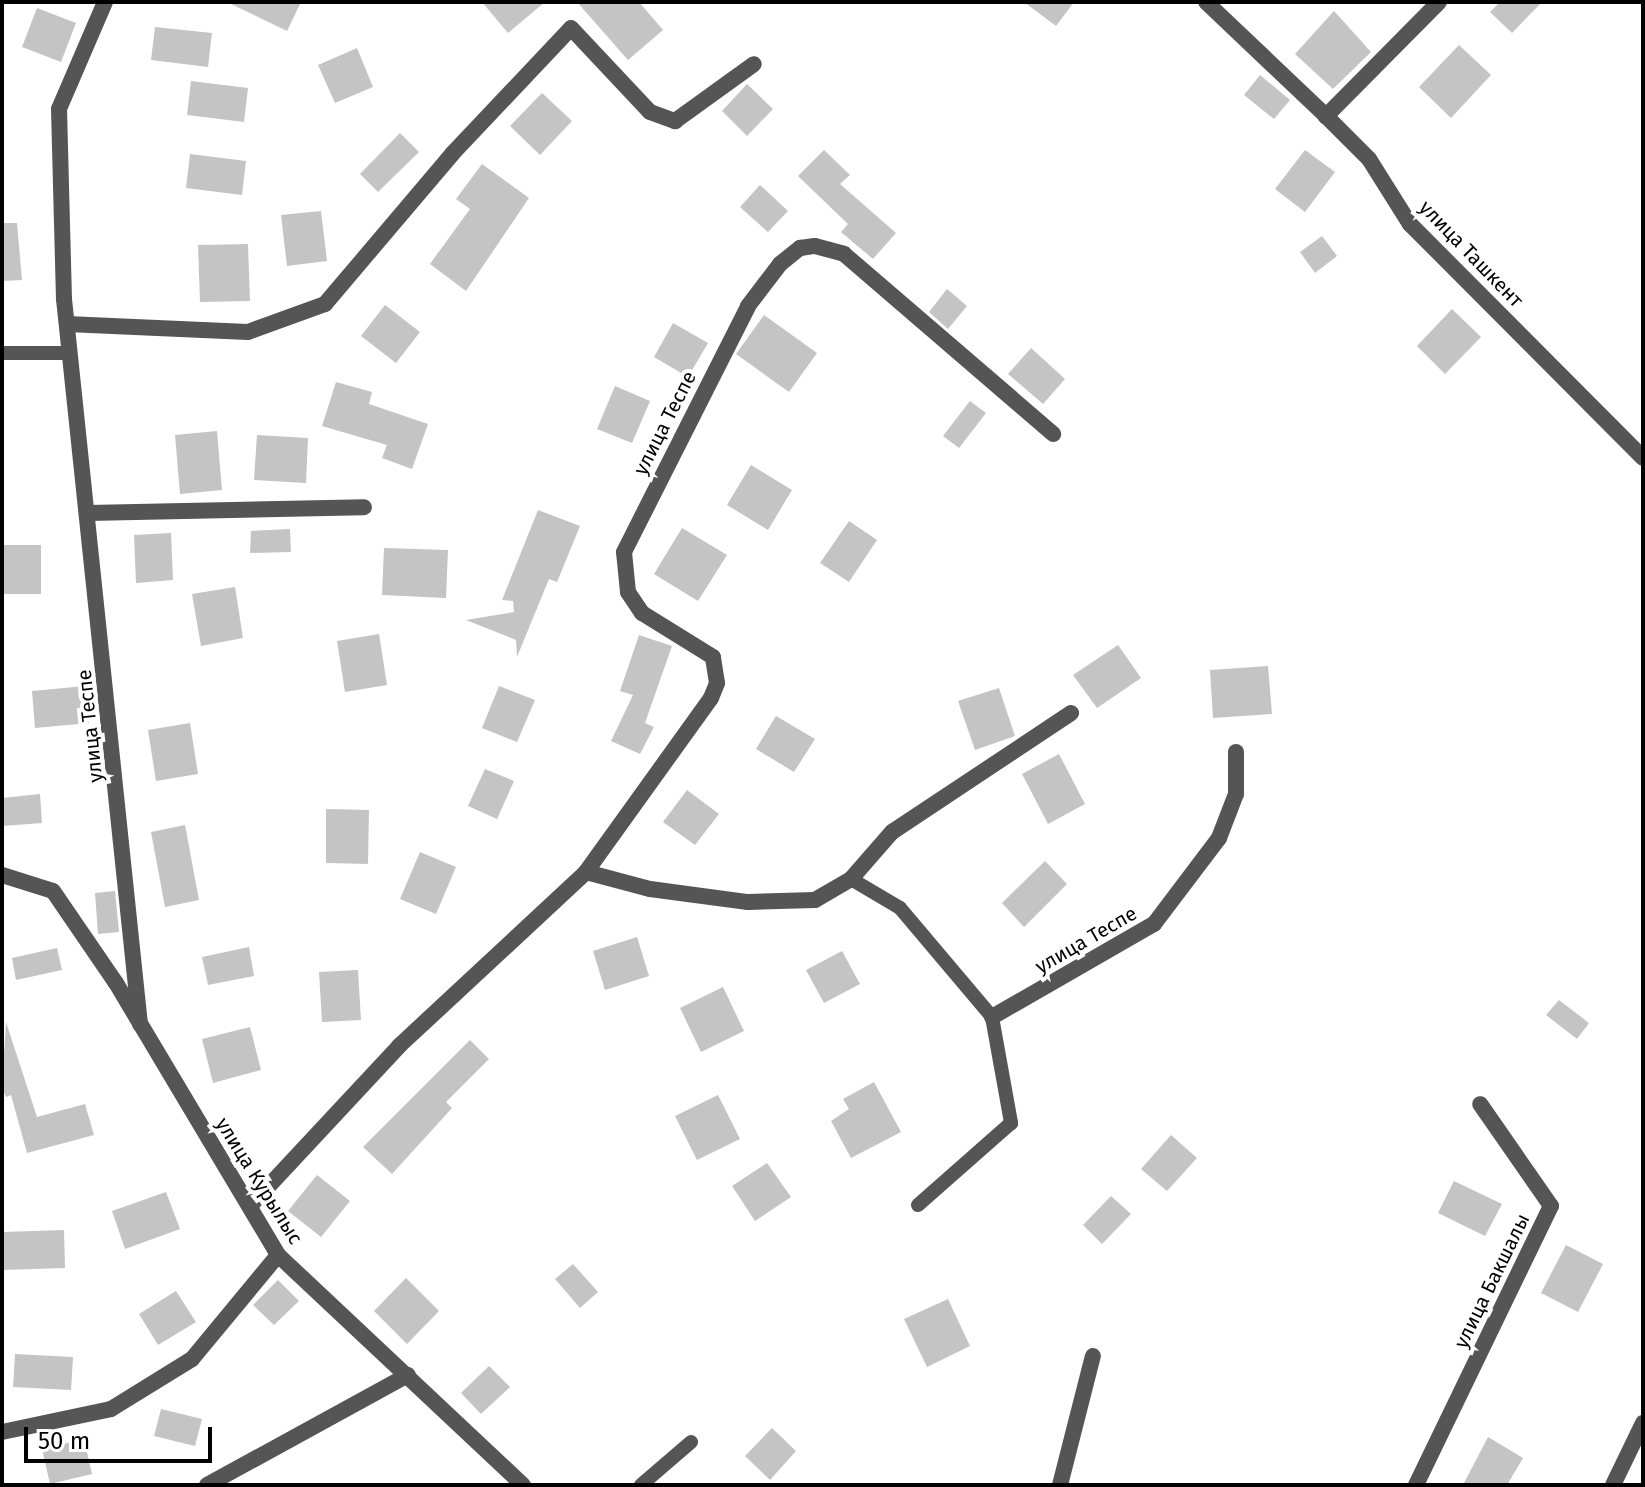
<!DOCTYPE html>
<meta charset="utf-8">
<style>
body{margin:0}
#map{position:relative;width:1645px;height:1487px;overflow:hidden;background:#fff;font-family:"Fira Sans",sans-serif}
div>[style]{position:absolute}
.building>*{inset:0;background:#c4c4c4}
.lane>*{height:14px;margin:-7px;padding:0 7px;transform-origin:7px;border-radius:7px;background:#555}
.street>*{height:16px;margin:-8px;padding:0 8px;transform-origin:8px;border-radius:8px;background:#555}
span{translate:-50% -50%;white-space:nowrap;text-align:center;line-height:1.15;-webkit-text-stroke:8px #fff;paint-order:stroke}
.street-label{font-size:20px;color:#000}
.frame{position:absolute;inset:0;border:4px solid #000;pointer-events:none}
.scale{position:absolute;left:24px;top:1427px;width:188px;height:36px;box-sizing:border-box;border:4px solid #000;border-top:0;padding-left:10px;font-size:24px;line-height:28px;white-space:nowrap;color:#000;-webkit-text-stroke:6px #fff;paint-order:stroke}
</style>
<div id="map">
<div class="building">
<div style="clip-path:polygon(227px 2px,301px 2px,287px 31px)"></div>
<div style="clip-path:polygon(482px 2px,545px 2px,508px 33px)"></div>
<div style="clip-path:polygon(577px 2px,639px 2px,663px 30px,628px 60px)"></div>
<div style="clip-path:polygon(1024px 2px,1074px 2px,1056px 26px)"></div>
<div style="clip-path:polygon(1500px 2px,1542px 2px,1512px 33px,1490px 12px)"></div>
<div style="clip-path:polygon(37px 8px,76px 23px,61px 62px,22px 47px)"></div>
<div style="clip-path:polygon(1334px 11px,1371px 52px,1333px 89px,1295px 54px)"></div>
<div style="clip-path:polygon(155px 27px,212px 33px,208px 67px,151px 60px)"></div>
<div style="clip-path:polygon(1459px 45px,1491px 75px,1451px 118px,1419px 87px)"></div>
<div style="clip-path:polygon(357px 48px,373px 87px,335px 103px,318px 65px)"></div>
<div style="clip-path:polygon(1260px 75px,1290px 100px,1274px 119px,1244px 95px)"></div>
<div style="clip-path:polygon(191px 81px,248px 88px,244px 122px,187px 115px)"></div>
<div style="clip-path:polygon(747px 84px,773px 109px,747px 136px,722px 111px)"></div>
<div style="clip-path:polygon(542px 93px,572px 121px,540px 155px,510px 126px)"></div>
<div style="clip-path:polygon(400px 133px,419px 152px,378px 192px,360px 174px)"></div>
<div style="clip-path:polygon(824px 150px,850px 175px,840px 184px,896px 233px,873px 259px,841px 232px,848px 224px,798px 176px)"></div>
<div style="clip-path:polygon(1305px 150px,1335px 172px,1305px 212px,1275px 189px)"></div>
<div style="clip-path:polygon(190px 154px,246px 161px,242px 195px,186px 188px)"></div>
<div style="clip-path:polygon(482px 164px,529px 198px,466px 291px,430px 264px,470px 209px,456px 199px)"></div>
<div style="clip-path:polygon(760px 185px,788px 211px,768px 232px,740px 207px)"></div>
<div style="clip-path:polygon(321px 211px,327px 261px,287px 266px,281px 215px)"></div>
<div style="clip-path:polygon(2px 223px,17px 223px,22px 280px,2px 281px)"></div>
<div style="clip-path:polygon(1322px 236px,1337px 256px,1315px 273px,1300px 252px)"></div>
<div style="clip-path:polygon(248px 244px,250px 301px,200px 302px,198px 245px)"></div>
<div style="clip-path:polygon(947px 289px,967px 306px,948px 329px,929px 312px)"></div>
<div style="clip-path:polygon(385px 305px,420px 332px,396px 363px,361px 336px)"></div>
<div style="clip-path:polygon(1452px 309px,1481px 337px,1445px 374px,1417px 346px)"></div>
<div style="clip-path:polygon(764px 315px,817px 353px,789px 392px,736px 354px)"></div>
<div style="clip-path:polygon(673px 323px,708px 343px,688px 377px,654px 357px)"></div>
<div style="clip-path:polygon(1031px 348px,1065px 379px,1043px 404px,1008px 374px)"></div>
<div style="clip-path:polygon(336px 382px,372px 392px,369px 404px,428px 424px,412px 469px,382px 458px,387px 445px,322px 426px)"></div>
<div style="clip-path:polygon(615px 386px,650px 401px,632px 443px,597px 429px)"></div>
<div style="clip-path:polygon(970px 401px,986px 413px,959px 448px,943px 436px)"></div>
<div style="clip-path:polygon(217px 431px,222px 490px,180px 494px,175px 435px)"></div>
<div style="clip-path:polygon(257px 435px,308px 438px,306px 483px,254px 480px)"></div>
<div style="clip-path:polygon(751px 465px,792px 490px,768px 530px,727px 505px)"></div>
<div style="clip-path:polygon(538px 510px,580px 526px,557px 582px,549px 579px,517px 657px,516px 640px,466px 620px,514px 612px,513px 601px,502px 600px)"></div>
<div style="clip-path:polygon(849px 521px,877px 540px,849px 582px,820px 563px)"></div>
<div style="clip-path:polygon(682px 528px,727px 555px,698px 601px,654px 574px)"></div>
<div style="clip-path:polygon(290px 529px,291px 552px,250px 553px,251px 531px)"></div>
<div style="clip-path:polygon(171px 533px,173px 580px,136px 583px,134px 535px)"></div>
<div style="clip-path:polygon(2px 545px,41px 545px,41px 594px,2px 594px)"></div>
<div style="clip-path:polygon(384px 548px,448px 550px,446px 598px,382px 595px)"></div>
<div style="clip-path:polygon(235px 587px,243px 638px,201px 646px,192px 594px)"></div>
<div style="clip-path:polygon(379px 634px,387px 685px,345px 692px,337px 641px)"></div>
<div style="clip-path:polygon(639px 635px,672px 646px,645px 723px,654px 727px,640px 754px,611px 741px,633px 695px,620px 691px)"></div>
<div style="clip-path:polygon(1118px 645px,1141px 678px,1097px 708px,1073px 675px)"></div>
<div style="clip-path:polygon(1268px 666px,1272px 714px,1213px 718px,1210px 670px)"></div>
<div style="clip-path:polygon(85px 686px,89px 723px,35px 728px,32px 691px)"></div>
<div style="clip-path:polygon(499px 686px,535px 700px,517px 742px,482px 728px)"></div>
<div style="clip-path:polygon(999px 688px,1015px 736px,975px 750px,958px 701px)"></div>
<div style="clip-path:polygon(776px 716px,815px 739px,794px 772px,756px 749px)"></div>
<div style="clip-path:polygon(190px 723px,198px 774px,156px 781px,148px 730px)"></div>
<div style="clip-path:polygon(1059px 754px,1085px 804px,1048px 824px,1022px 774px)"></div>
<div style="clip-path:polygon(485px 769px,514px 781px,497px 819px,468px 806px)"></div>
<div style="clip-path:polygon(687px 790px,719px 814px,695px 845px,663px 822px)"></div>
<div style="clip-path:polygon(40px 794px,42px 823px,2px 826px,2px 798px)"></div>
<div style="clip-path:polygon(326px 809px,369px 810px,368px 864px,326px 863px)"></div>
<div style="clip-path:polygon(185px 825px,199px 900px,165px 907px,151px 832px)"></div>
<div style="clip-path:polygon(420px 852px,456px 867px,436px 914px,400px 899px)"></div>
<div style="clip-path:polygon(1045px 861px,1067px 884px,1024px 927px,1002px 903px)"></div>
<div style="clip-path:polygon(115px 891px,119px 932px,98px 934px,95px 893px)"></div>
<div style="clip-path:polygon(637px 937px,649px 976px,605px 990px,593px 951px)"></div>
<div style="clip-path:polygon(249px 947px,254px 976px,208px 985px,202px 957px)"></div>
<div style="clip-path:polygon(57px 948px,62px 970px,16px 980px,12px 958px)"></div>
<div style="clip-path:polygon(842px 951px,860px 984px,824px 1003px,806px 970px)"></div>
<div style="clip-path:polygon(358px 970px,361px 1020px,322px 1022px,319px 972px)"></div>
<div style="clip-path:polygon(723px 987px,744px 1031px,701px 1052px,680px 1008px)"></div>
<div style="clip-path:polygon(1559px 1000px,1589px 1023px,1577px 1039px,1546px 1015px)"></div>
<div style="clip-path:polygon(6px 1022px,37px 1117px,85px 1104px,94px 1135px,27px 1153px,11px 1095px,6px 1097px,2px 1087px)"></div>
<div style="clip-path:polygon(250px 1027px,261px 1070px,213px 1083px,202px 1039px)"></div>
<div style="clip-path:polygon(470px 1040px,489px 1059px,446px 1102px,452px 1108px,392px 1174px,363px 1147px)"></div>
<div style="clip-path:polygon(874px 1082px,901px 1132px,851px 1158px,831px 1121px,849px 1109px,843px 1099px)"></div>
<div style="clip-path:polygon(718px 1095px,740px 1139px,697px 1160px,675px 1116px)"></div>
<div style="clip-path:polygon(1171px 1135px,1197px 1158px,1167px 1191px,1141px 1169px)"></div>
<div style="clip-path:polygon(767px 1163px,791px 1197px,755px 1221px,732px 1186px)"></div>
<div style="clip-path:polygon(317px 1175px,350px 1201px,321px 1237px,288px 1211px)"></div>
<div style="clip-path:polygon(1454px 1181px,1502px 1204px,1485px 1236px,1438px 1213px)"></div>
<div style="clip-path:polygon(166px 1192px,180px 1229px,125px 1249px,112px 1211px)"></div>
<div style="clip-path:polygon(1111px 1196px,1131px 1214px,1102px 1244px,1083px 1225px)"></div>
<div style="clip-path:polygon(64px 1230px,65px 1268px,3px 1270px,2px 1232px)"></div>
<div style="clip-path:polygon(1566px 1245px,1603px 1264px,1578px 1312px,1541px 1293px)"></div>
<div style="clip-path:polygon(573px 1264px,598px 1292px,580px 1308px,555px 1279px)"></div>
<div style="clip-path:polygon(406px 1278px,439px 1311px,407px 1344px,374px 1311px)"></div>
<div style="clip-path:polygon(278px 1280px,299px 1301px,274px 1325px,253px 1305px)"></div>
<div style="clip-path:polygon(176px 1291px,196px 1322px,158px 1345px,139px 1314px)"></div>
<div style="clip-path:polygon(948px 1299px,970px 1346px,927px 1367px,904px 1319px)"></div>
<div style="clip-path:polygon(15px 1354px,73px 1357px,71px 1390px,13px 1387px)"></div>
<div style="clip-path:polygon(489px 1366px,510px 1387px,481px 1414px,461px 1393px)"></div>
<div style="clip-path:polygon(161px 1409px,202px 1419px,195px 1446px,154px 1436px)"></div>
<div style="clip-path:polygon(772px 1428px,796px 1451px,770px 1480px,745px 1456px)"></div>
<div style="clip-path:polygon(1488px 1437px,1523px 1458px,1507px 1485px,1463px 1485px)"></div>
<div style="clip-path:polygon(84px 1439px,92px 1474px,50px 1484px,42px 1449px)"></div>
</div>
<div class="lane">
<div style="left:2px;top:353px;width:68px"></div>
<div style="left:851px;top:879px;width:57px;rotate:30.6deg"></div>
<div style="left:900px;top:908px;width:143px;rotate:49.8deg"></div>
<div style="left:992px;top:1017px;width:108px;rotate:79.8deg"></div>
<div style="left:1011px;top:1123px;width:124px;rotate:138.6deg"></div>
<div style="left:641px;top:1485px;width:66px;rotate:-40.7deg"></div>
</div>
<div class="street">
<div style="left:105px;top:2px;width:116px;rotate:113.3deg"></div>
<div style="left:59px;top:109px;width:190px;rotate:88.5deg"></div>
<div style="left:64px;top:299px;width:729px;rotate:84.02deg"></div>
<div style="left:1206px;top:2px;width:166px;rotate:43.5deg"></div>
<div style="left:1439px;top:2px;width:161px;rotate:134.7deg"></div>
<div style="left:1326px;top:116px;width:61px;rotate:45deg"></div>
<div style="left:1369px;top:159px;width:77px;rotate:57.8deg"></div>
<div style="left:1410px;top:224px;width:330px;rotate:45.1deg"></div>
<div style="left:67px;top:324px;width:181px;rotate:2.5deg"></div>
<div style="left:248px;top:332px;width:82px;rotate:-20deg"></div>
<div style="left:325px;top:304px;width:197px;rotate:-49.7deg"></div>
<div style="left:452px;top:154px;width:173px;rotate:-46.6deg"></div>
<div style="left:571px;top:28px;width:115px;rotate:46.8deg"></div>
<div style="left:650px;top:112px;width:27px;rotate:20deg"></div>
<div style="left:675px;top:121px;width:97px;rotate:-35.8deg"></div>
<div style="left:88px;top:513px;width:276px;rotate:-1.2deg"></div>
<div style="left:586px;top:872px;width:66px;rotate:14.9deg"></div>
<div style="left:650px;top:889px;width:99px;rotate:7.6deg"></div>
<div style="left:748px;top:902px;width:67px;rotate:-1.7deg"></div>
<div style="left:815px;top:900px;width:42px;rotate:-30.3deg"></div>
<div style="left:851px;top:879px;width:62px;rotate:-48.9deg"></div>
<div style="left:892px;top:832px;width:215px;rotate:-33.6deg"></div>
<div style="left:2px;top:875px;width:53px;rotate:17.4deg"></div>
<div style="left:53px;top:891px;width:112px;rotate:55.6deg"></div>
<div style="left:116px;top:983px;width:317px;rotate:59.2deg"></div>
<div style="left:278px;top:1255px;width:336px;rotate:43.2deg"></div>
<div style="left:992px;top:1017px;width:187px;rotate:-29.9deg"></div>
<div style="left:1154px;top:924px;width:108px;rotate:-52.9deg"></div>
<div style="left:1219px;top:838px;width:47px;rotate:-68.9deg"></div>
<div style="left:1236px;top:794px;width:42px;rotate:-90deg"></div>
<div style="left:250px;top:1206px;width:219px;rotate:-47deg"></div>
<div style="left:399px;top:1046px;width:255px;rotate:-42.9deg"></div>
<div style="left:586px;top:872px;width:214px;rotate:-54.3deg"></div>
<div style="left:711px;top:698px;width:16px;rotate:-68deg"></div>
<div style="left:717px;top:683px;width:26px;rotate:-99deg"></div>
<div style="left:713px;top:657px;width:84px;rotate:-148.2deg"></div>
<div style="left:642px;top:613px;width:25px;rotate:-124deg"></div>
<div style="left:628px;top:592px;width:40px;rotate:-95.7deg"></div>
<div style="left:624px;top:552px;width:275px;rotate:-63.2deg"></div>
<div style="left:748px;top:306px;width:53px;rotate:-52.7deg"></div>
<div style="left:780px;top:264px;width:26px;rotate:-39deg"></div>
<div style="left:800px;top:248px;width:15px;rotate:-8deg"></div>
<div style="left:815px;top:246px;width:30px;rotate:15deg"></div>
<div style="left:844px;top:254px;width:276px;rotate:40.7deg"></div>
<div style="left:2px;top:1432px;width:111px;rotate:-11.9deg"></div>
<div style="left:111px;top:1409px;width:95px;rotate:-31.7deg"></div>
<div style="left:192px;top:1359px;width:135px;rotate:-50.4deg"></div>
<div style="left:207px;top:1485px;width:229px;rotate:-28.7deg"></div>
<div style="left:1060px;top:1485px;width:133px;rotate:-75.7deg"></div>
<div style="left:1416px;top:1485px;width:310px;rotate:-64.2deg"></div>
<div style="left:1551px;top:1206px;width:124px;rotate:-124.8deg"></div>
<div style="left:1613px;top:1485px;width:69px;rotate:-64.2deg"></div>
</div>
<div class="street-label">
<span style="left:1471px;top:254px;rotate:46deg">улица Ташкент</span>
<span style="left:665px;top:423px;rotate:-63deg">улица Теспе</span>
<span style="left:90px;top:726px;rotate:-96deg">улица Теспе</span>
<span style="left:1086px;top:940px;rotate:-30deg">улица Теспе</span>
<span style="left:259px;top:1181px;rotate:58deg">улица Курылыс</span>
<span style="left:1492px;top:1281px;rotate:-64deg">улица Бакшалы</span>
</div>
<div class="frame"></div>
<div class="scale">50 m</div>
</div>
